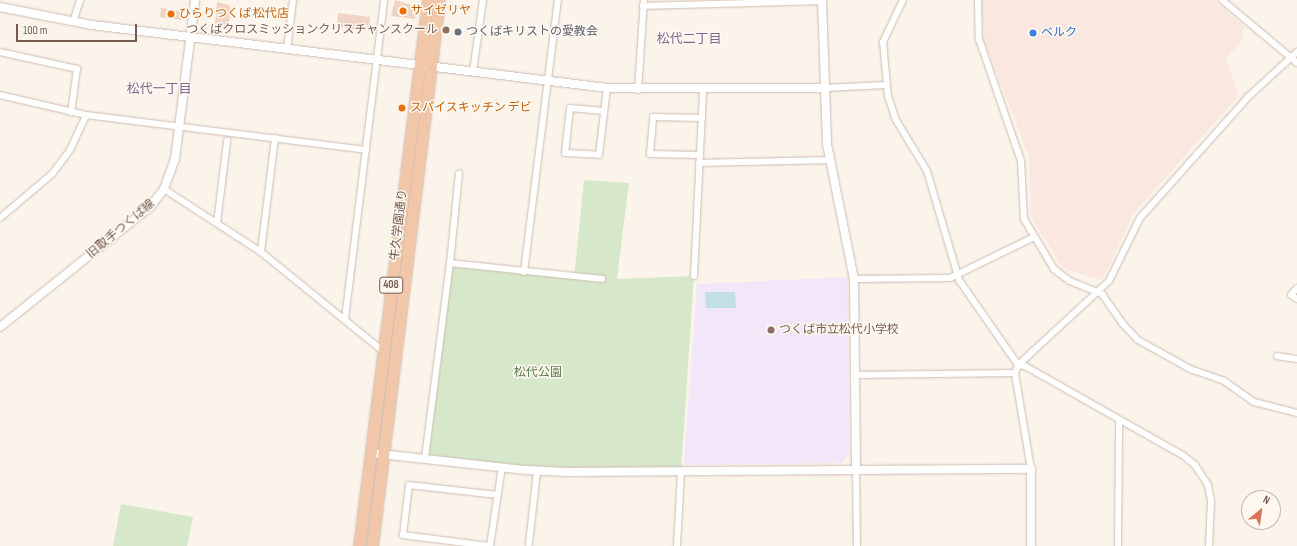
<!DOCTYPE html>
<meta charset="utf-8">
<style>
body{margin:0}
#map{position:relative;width:1297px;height:546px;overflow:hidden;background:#fbf4eb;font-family:"Sofia Sans Condensed","Noto Sans JP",sans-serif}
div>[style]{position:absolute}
.commercial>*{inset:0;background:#fae7e0}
.education>*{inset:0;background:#f1e7f8}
.green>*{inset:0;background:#d7e8ca}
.water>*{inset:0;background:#c0e0e4}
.building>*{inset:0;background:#efd4c4}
.roads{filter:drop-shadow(0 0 1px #cdbcb1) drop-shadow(0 0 1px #cdbcb1)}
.minor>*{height:6px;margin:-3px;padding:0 3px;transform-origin:3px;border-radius:3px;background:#fff}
.tertiary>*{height:8px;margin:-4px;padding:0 4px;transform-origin:4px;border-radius:4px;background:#fff}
.trunk>*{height:11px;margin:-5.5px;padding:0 5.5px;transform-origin:5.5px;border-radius:5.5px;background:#f2c6a8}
.dots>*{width:11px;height:11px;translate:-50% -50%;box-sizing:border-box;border:2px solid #fef8f1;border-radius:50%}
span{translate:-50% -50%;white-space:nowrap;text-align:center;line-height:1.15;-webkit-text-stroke:3px #fef8f1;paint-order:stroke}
.shield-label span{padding:1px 3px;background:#fef8f1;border:1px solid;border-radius:3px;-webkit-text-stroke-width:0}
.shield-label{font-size:11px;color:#755b4f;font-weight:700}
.food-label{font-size:12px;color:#c56008}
.left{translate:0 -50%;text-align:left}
.education-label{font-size:12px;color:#785e54}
.right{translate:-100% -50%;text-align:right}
.worship-label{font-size:12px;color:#5b616d}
.shop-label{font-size:12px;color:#366cbe}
.street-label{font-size:12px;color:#755b4f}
.park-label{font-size:12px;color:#587948}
.neighbourhood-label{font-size:13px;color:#816790}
.north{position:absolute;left:1241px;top:490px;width:40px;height:40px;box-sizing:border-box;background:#fef8f1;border:1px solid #c7b9b0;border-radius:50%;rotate:29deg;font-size:11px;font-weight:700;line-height:16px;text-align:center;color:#755b4f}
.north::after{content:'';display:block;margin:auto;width:14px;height:18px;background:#db725a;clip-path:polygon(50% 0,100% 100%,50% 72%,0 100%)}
.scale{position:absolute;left:16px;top:24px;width:121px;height:18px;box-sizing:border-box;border:2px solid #755b4f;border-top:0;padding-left:5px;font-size:12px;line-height:14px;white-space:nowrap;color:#755b4f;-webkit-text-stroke:3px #fef8f1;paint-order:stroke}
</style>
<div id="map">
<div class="commercial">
<div style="clip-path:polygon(982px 0,1214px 0,1245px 27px,1241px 32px,1245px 37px,1226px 59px,1239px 95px,1133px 214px,1105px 275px,1099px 280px,1063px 268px,1031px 217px,1029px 157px,984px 40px)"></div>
</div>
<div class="education">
<div style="clip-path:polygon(848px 277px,849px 454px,841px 463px,684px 465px,697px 284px)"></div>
</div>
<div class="green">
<div style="clip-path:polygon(584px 180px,629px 183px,617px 279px,694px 276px,681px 471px,567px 472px,425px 458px,450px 263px,574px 278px)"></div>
<div style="clip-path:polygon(121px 504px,193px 517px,187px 546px,113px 546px)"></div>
</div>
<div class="water">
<div style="clip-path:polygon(705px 292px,735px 292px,736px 308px,706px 308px)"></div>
</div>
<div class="building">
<div style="clip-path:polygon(395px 0,416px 6px,415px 19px,391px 16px)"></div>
<div style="clip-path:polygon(217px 2px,230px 5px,229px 28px,215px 25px)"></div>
<div style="clip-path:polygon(161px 8px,182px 11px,181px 20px,160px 17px)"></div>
<div style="clip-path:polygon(338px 13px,370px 17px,369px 31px,337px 27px)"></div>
</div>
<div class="roads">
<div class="minor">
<div style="left:903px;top:0;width:47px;rotate:115.5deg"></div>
<div style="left:883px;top:42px;width:54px;rotate:84.7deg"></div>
<div style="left:888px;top:96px;width:25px;rotate:72deg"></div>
<div style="left:896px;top:120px;width:60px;rotate:58.7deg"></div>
<div style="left:927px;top:171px;width:114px;rotate:73.6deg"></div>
<div style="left:959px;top:280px;width:103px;rotate:55.2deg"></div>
<div style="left:978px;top:0;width:39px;rotate:89deg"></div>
<div style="left:979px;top:39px;width:129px;rotate:71deg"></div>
<div style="left:1021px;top:161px;width:58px;rotate:87deg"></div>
<div style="left:1024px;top:219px;width:58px;rotate:59deg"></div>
<div style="left:1054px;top:269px;width:20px;rotate:37deg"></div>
<div style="left:1070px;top:281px;width:35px;rotate:22deg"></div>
<div style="left:1102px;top:294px;width:35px;rotate:55deg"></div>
<div style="left:1122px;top:323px;width:23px;rotate:47deg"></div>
<div style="left:1138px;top:340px;width:60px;rotate:29.1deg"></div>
<div style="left:1190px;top:369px;width:36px;rotate:19deg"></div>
<div style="left:1224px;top:381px;width:37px;rotate:35deg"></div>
<div style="left:1254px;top:402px;width:44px;rotate:14.3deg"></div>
<div style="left:1222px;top:0;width:98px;rotate:40deg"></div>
<div style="left:643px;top:6px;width:179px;rotate:-1.6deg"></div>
<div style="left:73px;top:22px;width:23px;rotate:-72deg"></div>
<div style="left:287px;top:49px;width:49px;rotate:-83deg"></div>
<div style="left:0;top:52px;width:79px;rotate:12.4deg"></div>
<div style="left:77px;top:69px;width:44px;rotate:97.8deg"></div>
<div style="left:473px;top:72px;width:73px;rotate:-82.1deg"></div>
<div style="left:824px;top:88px;width:61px;rotate:-2.8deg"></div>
<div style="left:638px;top:90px;width:90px;rotate:-86.2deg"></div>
<div style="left:0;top:95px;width:88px;rotate:13.1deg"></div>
<div style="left:86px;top:115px;width:282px;rotate:7.1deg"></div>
<div style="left:604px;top:111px;width:34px;rotate:-175deg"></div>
<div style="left:570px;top:108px;width:45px;rotate:96.3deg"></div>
<div style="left:565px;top:153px;width:34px;rotate:3deg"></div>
<div style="left:599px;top:155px;width:67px;rotate:-83.2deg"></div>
<div style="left:699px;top:155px;width:49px;rotate:-178.8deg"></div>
<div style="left:650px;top:154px;width:37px;rotate:-85deg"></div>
<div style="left:653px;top:117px;width:49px;rotate:1.2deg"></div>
<div style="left:699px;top:163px;width:130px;rotate:-1.3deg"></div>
<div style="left:164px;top:189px;width:116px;rotate:33deg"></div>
<div style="left:261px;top:252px;width:157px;rotate:39.1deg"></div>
<div style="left:0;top:218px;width:68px;rotate:-40.2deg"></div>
<div style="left:52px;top:174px;width:30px;rotate:-53deg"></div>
<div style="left:70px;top:150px;width:38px;rotate:-65deg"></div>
<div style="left:217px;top:223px;width:83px;rotate:-83deg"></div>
<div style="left:261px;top:252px;width:115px;rotate:-83deg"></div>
<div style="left:450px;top:263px;width:90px;rotate:-84.3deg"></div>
<div style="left:524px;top:272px;width:274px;rotate:-82.9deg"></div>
<div style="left:694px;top:276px;width:186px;rotate:-87.2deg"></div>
<div style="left:854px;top:279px;width:96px;rotate:-0.6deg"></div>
<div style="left:950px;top:278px;width:93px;rotate:-26deg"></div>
<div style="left:1297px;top:288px;width:9px;rotate:131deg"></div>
<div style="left:1291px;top:295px;width:7px;rotate:34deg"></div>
<div style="left:345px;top:319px;width:321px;rotate:-83deg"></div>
<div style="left:1277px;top:356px;width:20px;rotate:9deg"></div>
<div style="left:1018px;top:365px;width:7px;rotate:8deg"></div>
<div style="left:1025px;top:366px;width:183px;rotate:29.5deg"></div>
<div style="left:1184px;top:456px;width:14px;rotate:39deg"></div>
<div style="left:1195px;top:465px;width:24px;rotate:57deg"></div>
<div style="left:1208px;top:485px;width:16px;rotate:79deg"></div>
<div style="left:1211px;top:501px;width:45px;rotate:92.5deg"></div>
<div style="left:857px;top:375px;width:158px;rotate:-0.7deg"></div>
<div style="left:425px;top:458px;width:197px;rotate:-82.7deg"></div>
<div style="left:450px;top:263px;width:153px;rotate:6deg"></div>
<div style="left:856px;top:469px;width:77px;rotate:89.3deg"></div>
<div style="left:1031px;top:469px;width:97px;rotate:-99.5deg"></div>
<div style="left:1015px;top:373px;width:9px;rotate:-69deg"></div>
<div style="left:1018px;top:365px;width:124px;rotate:-42.7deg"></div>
<div style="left:1109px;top:281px;width:70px;rotate:-63.8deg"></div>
<div style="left:1140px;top:218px;width:162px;rotate:-48.2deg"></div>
<div style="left:1248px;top:97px;width:67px;rotate:-42.6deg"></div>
<div style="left:529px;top:544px;width:73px;rotate:-83.7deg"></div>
<div style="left:489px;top:546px;width:87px;rotate:-172.7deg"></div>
<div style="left:403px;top:535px;width:50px;rotate:-83.2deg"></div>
<div style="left:409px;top:485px;width:89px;rotate:6.5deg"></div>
<div style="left:490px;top:546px;width:80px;rotate:-81.4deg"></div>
<div style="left:677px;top:546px;width:75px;rotate:-86.9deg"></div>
<div style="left:1118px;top:546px;width:126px;rotate:-89.5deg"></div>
</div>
<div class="tertiary">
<div style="left:822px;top:0;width:144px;rotate:88deg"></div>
<div style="left:827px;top:144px;width:138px;rotate:78.7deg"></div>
<div style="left:854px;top:279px;width:190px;rotate:89.4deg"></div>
<div style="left:0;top:7px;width:94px;rotate:11.1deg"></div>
<div style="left:92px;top:25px;width:519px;rotate:6.97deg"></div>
<div style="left:607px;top:88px;width:217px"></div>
<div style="left:0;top:327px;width:192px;rotate:-38.7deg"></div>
<div style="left:150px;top:207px;width:23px;rotate:-52deg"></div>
<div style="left:164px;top:189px;width:32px;rotate:-70deg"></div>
<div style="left:175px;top:159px;width:160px;rotate:-82.8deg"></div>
<div style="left:371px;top:453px;width:156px;rotate:6.3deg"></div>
<div style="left:526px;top:470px;width:41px;rotate:2.8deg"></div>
<div style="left:567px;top:472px;width:464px;rotate:-0.4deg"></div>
<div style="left:1031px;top:469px;width:77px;rotate:90deg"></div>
</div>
<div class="trunk">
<div style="left:359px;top:546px;width:550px;rotate:-82.8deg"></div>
<div style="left:372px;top:546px;width:550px;rotate:-83deg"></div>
</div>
</div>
<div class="dots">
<div style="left:403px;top:11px;background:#e8710a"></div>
<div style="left:171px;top:14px;background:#e8710a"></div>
<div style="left:446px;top:30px;background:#8d6e63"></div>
<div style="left:458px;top:32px;background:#6b7280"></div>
<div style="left:1033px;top:33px;background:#3f7fe0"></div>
<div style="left:402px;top:108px;background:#e8710a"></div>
<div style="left:771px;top:330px;background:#8d6e63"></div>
</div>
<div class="shield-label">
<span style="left:391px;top:285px">408</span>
</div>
<div class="food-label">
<span class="left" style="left:411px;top:11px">サイゼリヤ</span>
<span class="left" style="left:179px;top:14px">ひらりつくば 松代店</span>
<span class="left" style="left:410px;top:108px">スパイスキッチン デビ</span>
</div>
<div class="education-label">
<span class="right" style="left:438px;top:30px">つくばクロスミッションクリスチャンスクール</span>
<span class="left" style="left:779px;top:330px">つくば市立松代小学校</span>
</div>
<div class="worship-label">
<span class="left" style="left:466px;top:32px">つくばキリストの愛教会</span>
</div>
<div class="shop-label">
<span class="left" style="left:1041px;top:33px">ベルク</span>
</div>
<div class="street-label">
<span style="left:399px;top:225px;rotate:-83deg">牛久学園通り</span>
<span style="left:121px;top:229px;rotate:-40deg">旧取手つくば線</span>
</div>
<div class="park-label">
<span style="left:538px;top:373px">松代公園</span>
</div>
<div class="neighbourhood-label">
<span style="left:689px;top:39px">松代二丁目</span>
<span style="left:159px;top:89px">松代一丁目</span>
</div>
<div class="north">N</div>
<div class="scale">100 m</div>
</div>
